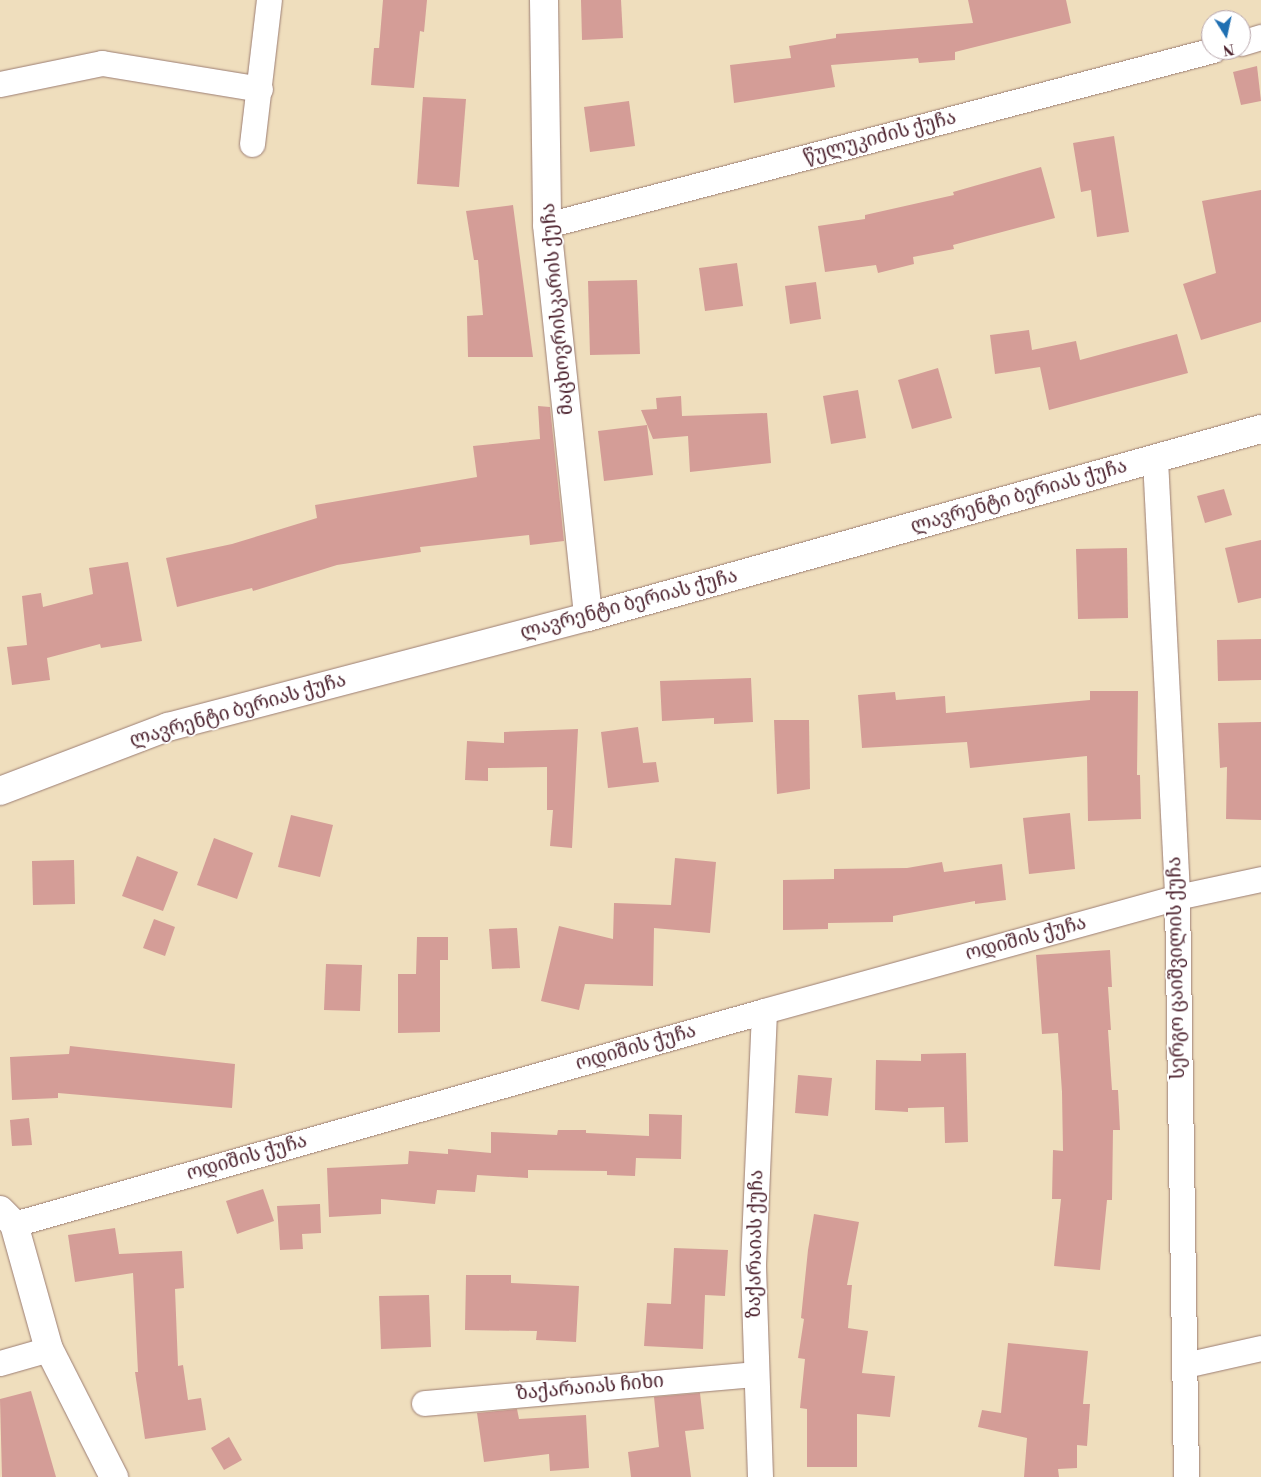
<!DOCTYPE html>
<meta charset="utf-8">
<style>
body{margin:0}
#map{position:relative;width:1261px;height:1477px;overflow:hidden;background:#efdebd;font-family:"Libre Bodoni","Noto Serif Georgian",serif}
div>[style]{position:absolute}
.building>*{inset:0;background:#d49d97}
.roads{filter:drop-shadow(0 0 1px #9c7e74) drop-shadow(0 0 1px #9c7e74)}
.street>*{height:25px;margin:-12.5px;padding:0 12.5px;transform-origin:12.5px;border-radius:12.5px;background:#fff}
.secondary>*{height:28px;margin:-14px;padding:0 14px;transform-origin:14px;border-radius:14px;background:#fff}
span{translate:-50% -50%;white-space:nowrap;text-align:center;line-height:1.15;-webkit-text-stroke:4px #fff;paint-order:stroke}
.street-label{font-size:19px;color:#4a1f2b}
.north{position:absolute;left:1201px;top:10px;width:50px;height:50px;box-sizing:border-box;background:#fff;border:1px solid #b7a5aa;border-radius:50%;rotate:170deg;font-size:14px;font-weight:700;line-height:20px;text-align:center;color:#4a1f2b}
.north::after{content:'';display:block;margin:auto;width:18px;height:22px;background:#1f6fb2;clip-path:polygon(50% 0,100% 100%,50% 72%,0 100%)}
</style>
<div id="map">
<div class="building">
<div style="clip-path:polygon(383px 0,427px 0,424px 32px,420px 31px,414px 88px,371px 85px,374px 48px,379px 48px)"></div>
<div style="clip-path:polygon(581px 0,621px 0,623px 38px,582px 40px)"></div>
<div style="clip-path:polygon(968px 0,1066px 0,1071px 23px,955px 52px,955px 60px,919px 63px,918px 58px,831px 65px,835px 87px,734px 103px,730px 65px,791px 58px,789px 46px,836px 38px,836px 34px,973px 23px)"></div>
<div style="clip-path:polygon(1257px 66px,1261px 101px,1241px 105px,1233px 72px)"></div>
<div style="clip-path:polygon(423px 97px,466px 99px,459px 187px,417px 184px)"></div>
<div style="clip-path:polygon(629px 101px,635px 146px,590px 152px,584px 107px)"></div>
<div style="clip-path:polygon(1114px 136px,1129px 232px,1097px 237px,1091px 190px,1081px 192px,1073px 143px)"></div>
<div style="clip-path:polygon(1041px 167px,1055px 218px,953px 245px,954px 249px,913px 257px,914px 264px,878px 273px,876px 265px,825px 272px,818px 226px,865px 219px,865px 215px,954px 195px,953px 192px)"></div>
<div style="clip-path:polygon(1261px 190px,1261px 322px,1201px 340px,1183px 284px,1216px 273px,1202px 201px)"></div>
<div style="clip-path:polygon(513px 205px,533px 357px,468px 357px,467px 316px,483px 315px,478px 260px,474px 260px,466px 211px)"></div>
<div style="clip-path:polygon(737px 263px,743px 306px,705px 311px,699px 268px)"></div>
<div style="clip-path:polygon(637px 280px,640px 354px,590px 355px,588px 281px)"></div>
<div style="clip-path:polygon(816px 282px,821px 319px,790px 324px,785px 286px)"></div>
<div style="clip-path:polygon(1029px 330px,1032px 350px,1076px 341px,1080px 360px,1177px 334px,1188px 373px,1049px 410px,1040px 367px,995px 374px,990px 335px)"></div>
<div style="clip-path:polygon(938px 368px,952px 418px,912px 429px,898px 380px)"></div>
<div style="clip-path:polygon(858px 390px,866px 438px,831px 444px,823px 396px)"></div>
<div style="clip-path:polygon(681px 396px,682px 416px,767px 413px,771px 463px,690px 472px,688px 436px,653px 439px,641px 410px,657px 409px,656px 398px)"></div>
<div style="clip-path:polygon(538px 406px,550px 407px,564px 541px,530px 545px,529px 535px,420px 547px,421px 552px,337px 565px,253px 591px,252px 588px,177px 607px,166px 558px,232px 544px,317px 518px,315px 505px,477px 477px,473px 446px,540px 439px)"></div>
<div style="clip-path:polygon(647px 425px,653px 475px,604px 481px,598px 431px)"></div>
<div style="clip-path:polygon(1224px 489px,1232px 515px,1205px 523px,1197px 496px)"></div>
<div style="clip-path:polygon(1261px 540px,1261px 598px,1238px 603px,1225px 548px)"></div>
<div style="clip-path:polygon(1127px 548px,1128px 618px,1078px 619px,1076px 549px)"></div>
<div style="clip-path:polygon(128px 562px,142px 641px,101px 648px,100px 644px,47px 658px,50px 680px,12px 685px,7px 647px,27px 645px,22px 596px,41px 593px,43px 607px,93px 594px,89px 568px)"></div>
<div style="clip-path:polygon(1261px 639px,1261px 680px,1218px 681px,1217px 640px)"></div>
<div style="clip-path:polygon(751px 678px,753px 722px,714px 724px,714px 718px,662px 721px,660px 681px)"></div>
<div style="clip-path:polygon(1090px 691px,1138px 691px,1137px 775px,1140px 775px,1141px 819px,1088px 821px,1087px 756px,970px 768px,967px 742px,862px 748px,858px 695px,895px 692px,896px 700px,945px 696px,946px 713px,1090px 700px)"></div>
<div style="clip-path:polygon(774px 720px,809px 720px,810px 789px,777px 794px)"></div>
<div style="clip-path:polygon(1261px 722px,1261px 820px,1226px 819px,1227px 767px,1220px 768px,1218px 723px)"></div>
<div style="clip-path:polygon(638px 727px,643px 763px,656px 762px,659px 782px,608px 788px,601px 732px)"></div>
<div style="clip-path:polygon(578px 729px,572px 848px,550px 846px,553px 810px,547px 810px,547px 767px,488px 768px,488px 781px,465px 780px,467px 741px,504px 743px,504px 732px)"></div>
<div style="clip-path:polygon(1070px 813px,1075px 869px,1029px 874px,1023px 818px)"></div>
<div style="clip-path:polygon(291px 815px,333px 825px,320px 877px,278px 867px)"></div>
<div style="clip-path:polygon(214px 838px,253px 853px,237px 899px,197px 885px)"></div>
<div style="clip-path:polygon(137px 856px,178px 872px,163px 911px,122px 896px)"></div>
<div style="clip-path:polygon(675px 858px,716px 862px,710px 933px,654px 928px,653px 986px,585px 984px,579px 1010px,541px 1001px,559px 926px,613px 939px,614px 903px,671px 905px)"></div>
<div style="clip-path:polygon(74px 860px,75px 904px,33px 905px,32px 861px)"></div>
<div style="clip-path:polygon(942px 862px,944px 872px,1002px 864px,1006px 900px,975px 904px,975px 901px,893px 916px,893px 922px,828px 923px,828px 929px,783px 930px,783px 880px,834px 879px,834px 869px,907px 868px)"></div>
<div style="clip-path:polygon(154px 919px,175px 927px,165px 956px,143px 948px)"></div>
<div style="clip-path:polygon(517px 928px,520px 968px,492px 969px,489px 929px)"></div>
<div style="clip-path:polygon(417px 937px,448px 937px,448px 960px,440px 960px,440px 1032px,398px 1033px,398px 974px,416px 974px)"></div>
<div style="clip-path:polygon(1110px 950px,1112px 987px,1108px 987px,1111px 1030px,1108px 1030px,1112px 1090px,1118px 1090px,1120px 1130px,1113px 1130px,1112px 1200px,1107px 1200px,1100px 1270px,1054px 1266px,1061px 1199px,1052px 1199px,1053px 1150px,1063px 1151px,1062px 1092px,1058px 1033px,1042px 1034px,1036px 955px)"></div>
<div style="clip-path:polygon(326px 964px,362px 965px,360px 1011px,324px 1010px)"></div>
<div style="clip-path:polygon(70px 1046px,235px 1064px,232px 1108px,58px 1093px,58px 1098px,12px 1100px,10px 1057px,69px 1054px)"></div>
<div style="clip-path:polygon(966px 1053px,968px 1142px,945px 1143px,944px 1107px,908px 1108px,908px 1112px,875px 1110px,876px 1060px,921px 1061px,921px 1054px)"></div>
<div style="clip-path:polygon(798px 1075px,832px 1078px,828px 1116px,795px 1113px)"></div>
<div style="clip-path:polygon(649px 1114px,682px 1115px,681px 1159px,636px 1158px,635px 1176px,607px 1175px,607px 1171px,528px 1170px,528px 1178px,477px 1175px,475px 1192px,437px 1190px,435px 1204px,381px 1199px,381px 1214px,329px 1217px,327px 1168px,408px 1164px,409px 1151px,448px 1154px,448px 1149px,491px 1153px,491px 1132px,557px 1135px,558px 1130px,586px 1130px,586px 1133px,649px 1136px)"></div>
<div style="clip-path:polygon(29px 1118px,32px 1145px,12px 1146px,10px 1120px)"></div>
<div style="clip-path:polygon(263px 1189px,274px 1221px,237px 1234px,226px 1201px)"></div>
<div style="clip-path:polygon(320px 1204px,321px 1233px,302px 1234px,303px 1249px,280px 1250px,277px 1206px)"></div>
<div style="clip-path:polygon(814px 1214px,859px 1222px,847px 1285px,852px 1285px,848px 1328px,868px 1331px,862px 1373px,895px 1376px,890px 1417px,857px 1414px,857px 1467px,807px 1467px,807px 1409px,800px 1408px,805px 1359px,798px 1358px,804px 1319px,801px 1318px,808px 1250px)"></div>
<div style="clip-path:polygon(115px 1228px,119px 1254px,182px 1251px,184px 1288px,175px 1289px,178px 1366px,183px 1365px,188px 1400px,201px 1398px,206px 1430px,145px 1439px,135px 1372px,138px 1372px,133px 1273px,75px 1282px,68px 1235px)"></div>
<div style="clip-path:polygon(674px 1248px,728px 1250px,725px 1296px,705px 1295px,703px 1349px,644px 1346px,647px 1303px,671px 1304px)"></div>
<div style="clip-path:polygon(466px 1275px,511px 1275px,511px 1283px,579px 1286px,576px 1342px,536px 1340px,537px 1331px,465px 1330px)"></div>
<div style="clip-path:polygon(429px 1295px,431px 1347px,381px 1349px,379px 1296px)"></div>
<div style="clip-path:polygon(1008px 1343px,1088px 1351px,1083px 1404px,1090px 1404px,1087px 1446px,1077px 1445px,1077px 1468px,1058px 1469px,1059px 1477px,1024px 1477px,1027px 1438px,978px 1427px,982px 1410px,1001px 1413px)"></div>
<div style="clip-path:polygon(31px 1391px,56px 1477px,2px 1477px,0 1399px)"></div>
<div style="clip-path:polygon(700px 1393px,704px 1429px,685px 1431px,691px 1477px,631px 1477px,628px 1452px,659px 1447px,654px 1397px)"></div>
<div style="clip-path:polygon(517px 1409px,519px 1419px,586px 1415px,589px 1468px,550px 1471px,549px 1454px,484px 1462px,477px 1413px)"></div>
<div style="clip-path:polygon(229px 1437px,242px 1460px,224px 1470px,211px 1448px)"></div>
</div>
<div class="roads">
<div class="street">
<div style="left:1241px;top:43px;width:21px;rotate:-17deg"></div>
<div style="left:0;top:84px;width:104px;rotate:-11.6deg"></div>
<div style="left:102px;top:63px;width:160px;rotate:9.3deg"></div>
<div style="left:252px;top:144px;width:145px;rotate:-83.3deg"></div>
<div style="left:547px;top:225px;width:689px;rotate:-14.72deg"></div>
<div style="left:1155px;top:459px;width:439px;rotate:87.1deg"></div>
<div style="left:1177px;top:897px;width:580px;rotate:89.11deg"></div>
<div style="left:14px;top:1224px;width:780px;rotate:-15.85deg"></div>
<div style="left:764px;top:1011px;width:428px;rotate:-15.4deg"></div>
<div style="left:1177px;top:897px;width:86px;rotate:-12.1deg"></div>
<div style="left:0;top:1363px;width:51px;rotate:-15.9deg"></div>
<div style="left:1185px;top:1365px;width:78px;rotate:-12.6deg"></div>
<div style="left:424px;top:1403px;width:333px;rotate:-5deg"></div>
<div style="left:760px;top:1477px;width:213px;rotate:-91.9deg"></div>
<div style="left:753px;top:1264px;width:253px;rotate:-87.5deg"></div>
</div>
<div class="secondary">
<div style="left:544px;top:0;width:225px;rotate:89.2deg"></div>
<div style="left:547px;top:225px;width:394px;rotate:84deg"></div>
<div style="left:0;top:791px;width:180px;rotate:-20.9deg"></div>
<div style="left:168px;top:727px;width:434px;rotate:-14.7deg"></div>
<div style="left:588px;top:617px;width:699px;rotate:-15.61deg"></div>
<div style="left:0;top:1210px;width:20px;rotate:45deg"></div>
<div style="left:14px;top:1224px;width:130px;rotate:74.4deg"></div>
<div style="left:49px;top:1349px;width:144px;rotate:63.1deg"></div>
</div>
</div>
<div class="street-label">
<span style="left:880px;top:138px;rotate:-15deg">წულუკიძის ქუჩა</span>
<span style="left:558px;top:309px;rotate:-95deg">მაცხოვრისკარის ქუჩა</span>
<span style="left:1019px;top:497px;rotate:-16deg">ლავრენტი ბერიას ქუჩა</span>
<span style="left:629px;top:605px;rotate:-15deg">ლავრენტი ბერიას ქუჩა</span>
<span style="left:238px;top:711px;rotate:-16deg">ლავრენტი ბერიას ქუჩა</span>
<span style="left:1026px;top:939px;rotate:-15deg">ოდიშის ქუჩა</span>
<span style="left:1177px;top:968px;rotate:-91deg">სერგო ცაიშვილის ქუჩა</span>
<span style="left:636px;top:1048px;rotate:-16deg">ოდიშის ქუჩა</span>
<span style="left:247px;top:1158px;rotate:-16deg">ოდიშის ქუჩა</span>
<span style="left:756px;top:1244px;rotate:-89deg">ზაქარაიას ქუჩა</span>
<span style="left:590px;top:1388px;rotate:-5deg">ზაქარაიას ჩიხი</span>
</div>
<div class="north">N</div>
</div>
